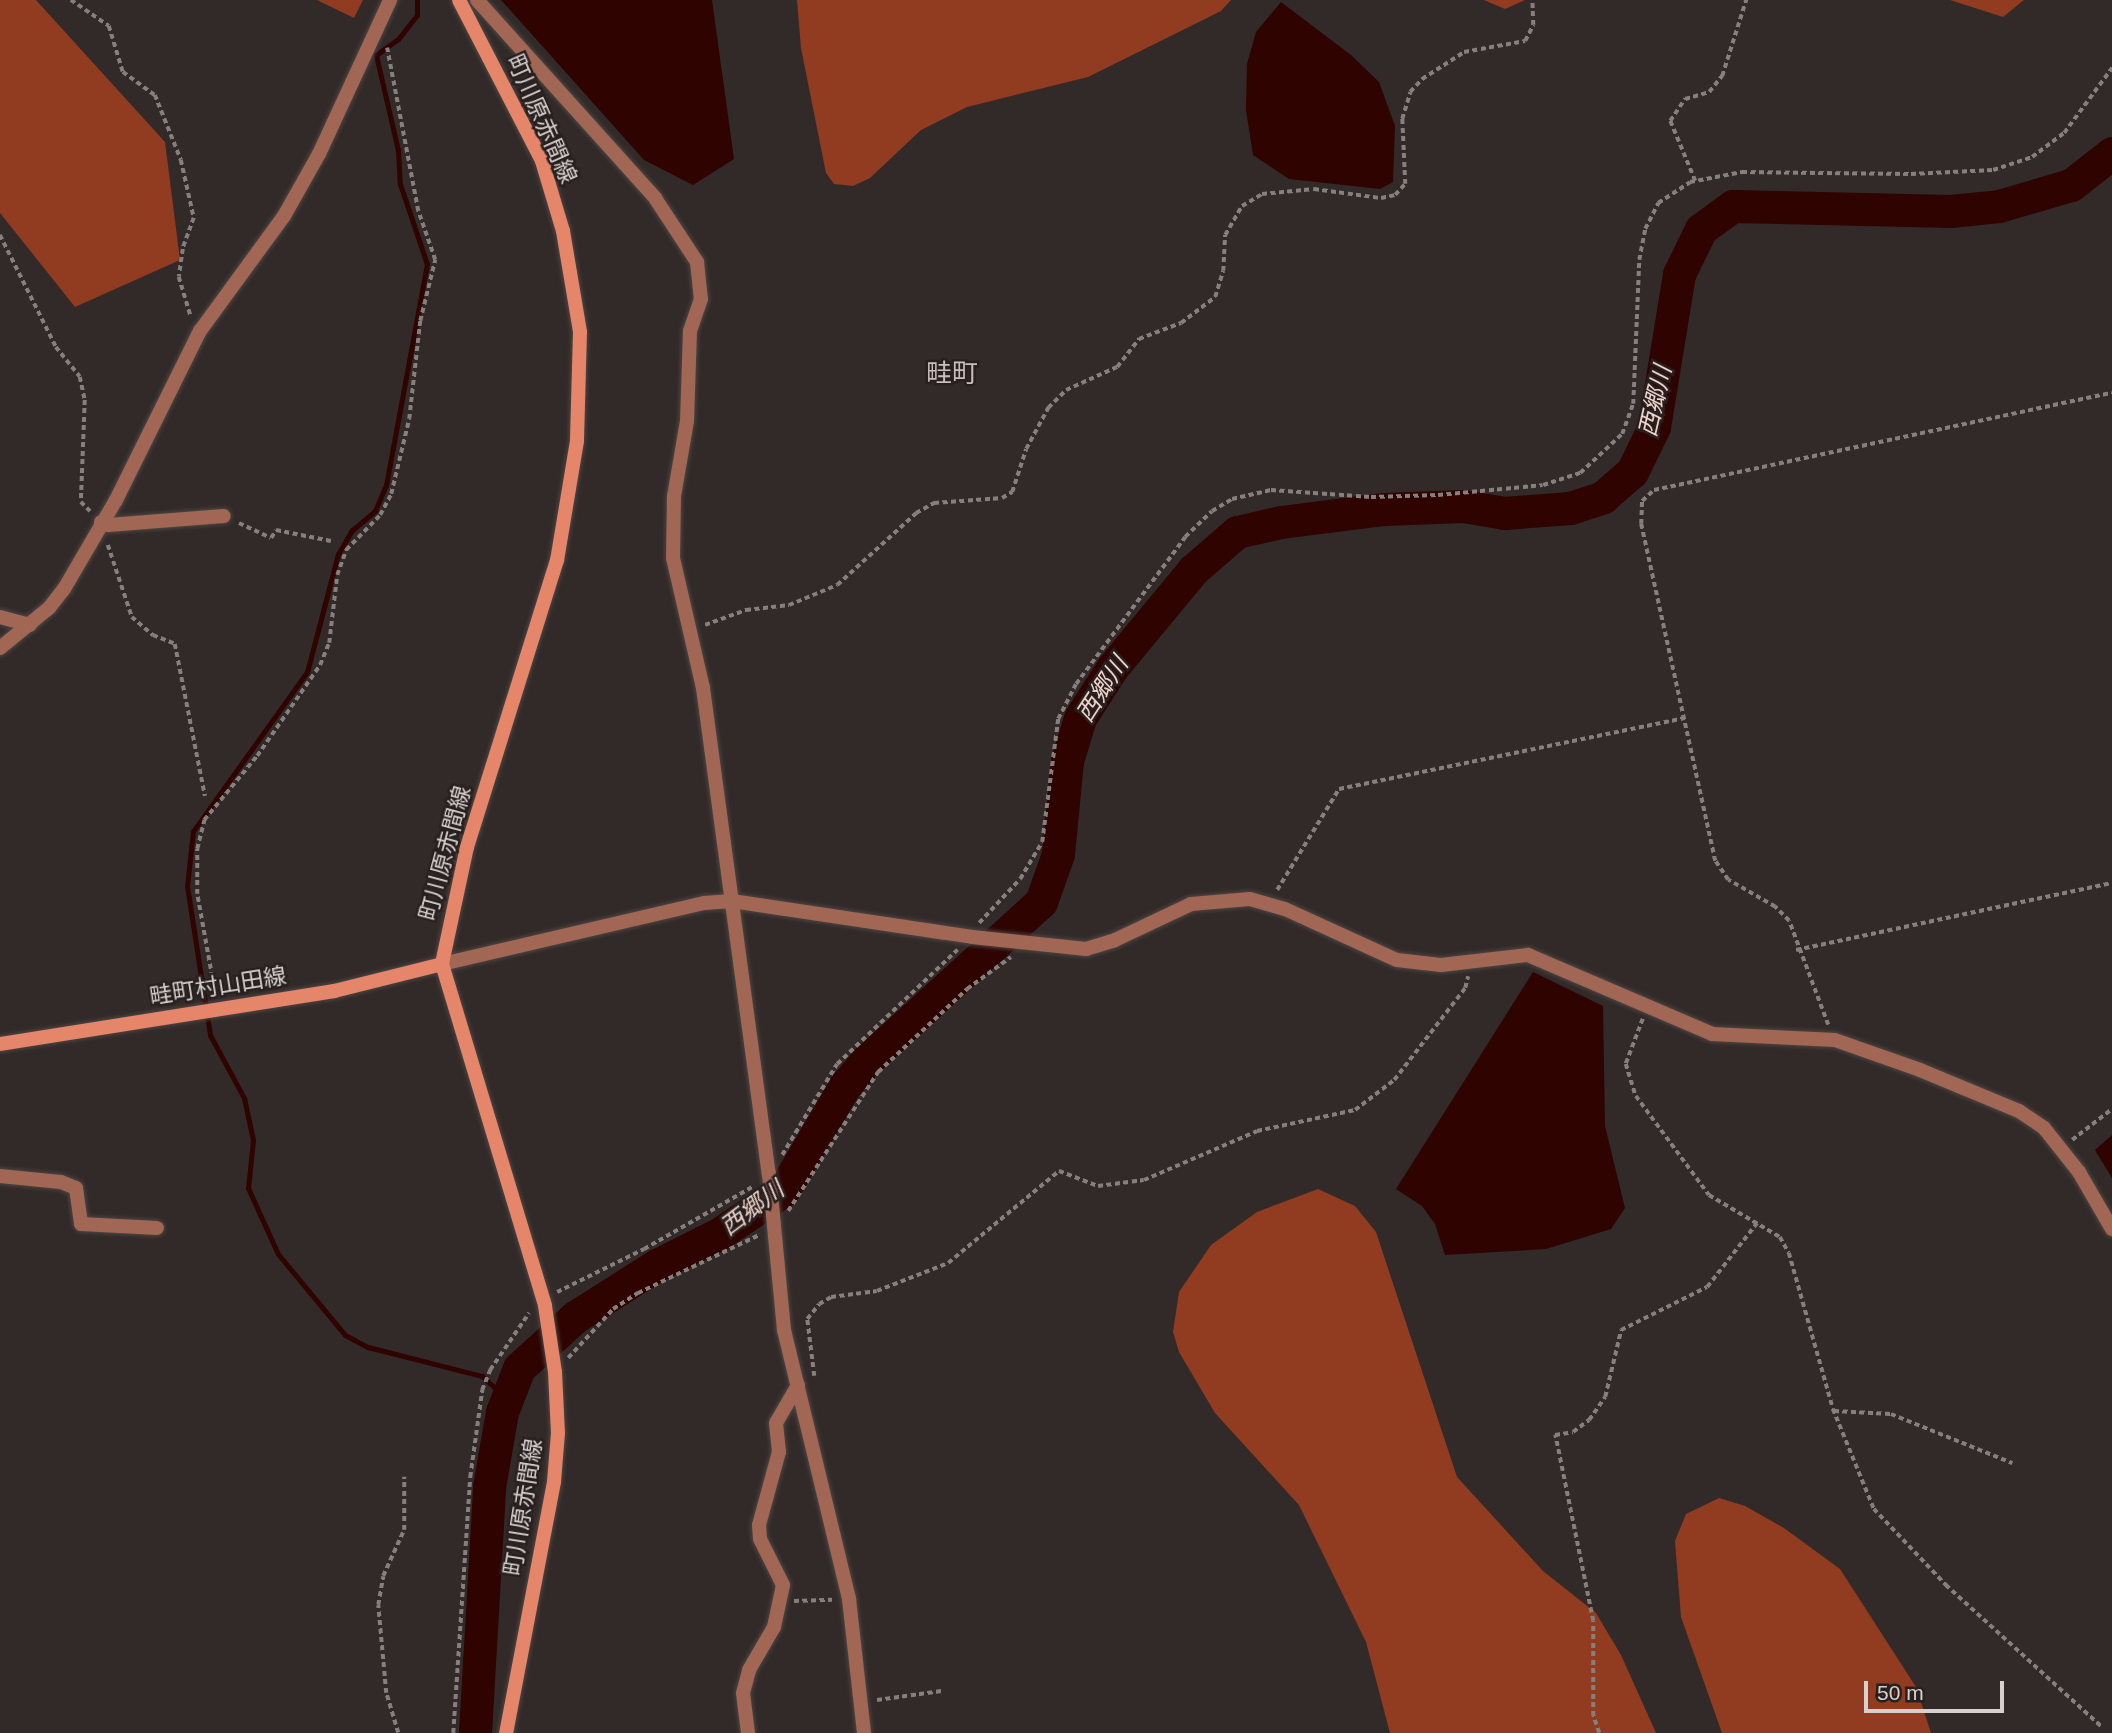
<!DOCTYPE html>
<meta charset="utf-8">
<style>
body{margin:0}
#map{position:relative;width:2112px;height:1733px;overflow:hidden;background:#322a28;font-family:Arial,"Noto Sans JP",sans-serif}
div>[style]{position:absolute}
.forest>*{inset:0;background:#913b20}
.water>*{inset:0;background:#2e0300}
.stream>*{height:5px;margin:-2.5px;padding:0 2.5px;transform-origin:2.5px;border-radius:2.5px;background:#2e0300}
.river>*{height:33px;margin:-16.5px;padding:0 16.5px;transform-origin:16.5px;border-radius:16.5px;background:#2e0300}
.path>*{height:3.5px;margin-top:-1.75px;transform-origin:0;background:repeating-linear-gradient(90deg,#867f7d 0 5px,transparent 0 8.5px)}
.roads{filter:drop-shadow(0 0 2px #4c4543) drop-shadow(0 0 2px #4c4543)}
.minor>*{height:14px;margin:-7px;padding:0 7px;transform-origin:7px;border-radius:7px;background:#a26654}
.tertiary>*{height:14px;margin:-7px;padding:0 7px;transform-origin:7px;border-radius:7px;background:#a26654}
.secondary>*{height:14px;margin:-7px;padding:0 7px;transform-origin:7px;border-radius:7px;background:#e58569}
span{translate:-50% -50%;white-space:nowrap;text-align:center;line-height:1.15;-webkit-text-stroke:5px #28201e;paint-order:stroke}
.street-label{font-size:23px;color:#d6d1cf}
.water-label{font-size:24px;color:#edd3cc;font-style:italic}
.quarter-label{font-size:26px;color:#c8bebb}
.scale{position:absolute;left:1864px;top:1681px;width:140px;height:32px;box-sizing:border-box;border:4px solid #d6d1cf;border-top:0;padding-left:9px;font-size:21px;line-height:24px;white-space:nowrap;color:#d6d1cf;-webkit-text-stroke:5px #28201e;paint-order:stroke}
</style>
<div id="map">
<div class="forest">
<div style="clip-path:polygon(0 0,36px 0,165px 142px,180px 260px,75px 307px,0 213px)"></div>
<div style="clip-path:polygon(317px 0,363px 0,354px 18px)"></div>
<div style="clip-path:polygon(797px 0,1231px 0,1221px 11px,1088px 77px,967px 107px,921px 130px,870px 178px,853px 186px,834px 184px,826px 173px,801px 48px)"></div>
<div style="clip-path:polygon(1484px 0,1525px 0,1505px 9px)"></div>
<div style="clip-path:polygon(1950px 0,2024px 0,2003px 17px)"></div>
<div style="clip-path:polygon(1318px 1189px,1355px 1206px,1376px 1232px,1457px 1477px,1543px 1571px,1596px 1613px,1621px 1655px,1656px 1733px,1390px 1733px,1366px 1642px,1299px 1505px,1215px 1413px,1179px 1352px,1173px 1332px,1179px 1292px,1211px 1245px,1257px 1212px)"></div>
<div style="clip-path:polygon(1719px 1498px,1745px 1506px,1784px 1528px,1840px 1569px,1916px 1687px,1931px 1733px,1722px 1733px,1681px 1617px,1675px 1541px,1686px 1514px)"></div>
</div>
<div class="water">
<div style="clip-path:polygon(501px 0,712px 0,734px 159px,693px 185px,644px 160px)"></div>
<div style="clip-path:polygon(1281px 2px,1351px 55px,1379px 82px,1395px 126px,1393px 182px,1380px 189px,1289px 179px,1253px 155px,1246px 110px,1247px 64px,1256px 32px)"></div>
<div style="clip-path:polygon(1533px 972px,1603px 1006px,1605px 1126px,1625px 1208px,1611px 1229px,1546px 1249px,1445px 1255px,1435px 1224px,1422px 1206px,1396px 1189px)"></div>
<div style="clip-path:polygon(2112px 1135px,2112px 1178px,2095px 1150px)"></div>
</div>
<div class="stream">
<div style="left:417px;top:0;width:15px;rotate:90deg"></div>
<div style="left:417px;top:15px;width:31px;rotate:128deg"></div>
<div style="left:398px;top:39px;width:27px;rotate:144deg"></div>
<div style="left:376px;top:55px;width:98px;rotate:77deg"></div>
<div style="left:398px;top:150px;width:34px;rotate:87deg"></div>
<div style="left:400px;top:184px;width:84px;rotate:71.4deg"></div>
<div style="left:427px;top:264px;width:225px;rotate:100.5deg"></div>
<div style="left:386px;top:485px;width:28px;rotate:113deg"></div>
<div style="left:375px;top:511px;width:30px;rotate:140deg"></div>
<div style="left:352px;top:530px;width:28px;rotate:120deg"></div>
<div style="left:338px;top:554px;width:122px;rotate:104.7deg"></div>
<div style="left:307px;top:672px;width:196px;rotate:125.6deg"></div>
<div style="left:193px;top:831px;width:55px;rotate:96.2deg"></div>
<div style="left:187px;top:886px;width:151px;rotate:81.2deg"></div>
<div style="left:210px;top:1035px;width:72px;rotate:61.6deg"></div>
<div style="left:244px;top:1098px;width:43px;rotate:77.9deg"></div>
<div style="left:253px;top:1140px;width:48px;rotate:95.9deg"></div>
<div style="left:248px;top:1188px;width:72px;rotate:65.6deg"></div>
<div style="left:278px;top:1254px;width:105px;rotate:50.4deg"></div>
<div style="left:345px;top:1335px;width:26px;rotate:28deg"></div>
<div style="left:368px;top:1347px;width:118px;rotate:14.3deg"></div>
<div style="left:482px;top:1376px;width:33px;rotate:43deg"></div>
</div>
<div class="river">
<div style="left:475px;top:1733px;width:246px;rotate:-86.7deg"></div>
<div style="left:489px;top:1487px;width:76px;rotate:-80.2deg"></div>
<div style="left:502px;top:1412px;width:47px;rotate:-68.9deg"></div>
<div style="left:519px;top:1368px;width:76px;rotate:-42.3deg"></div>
<div style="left:575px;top:1317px;width:97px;rotate:-32.4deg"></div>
<div style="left:657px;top:1265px;width:69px;rotate:-26.6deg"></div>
<div style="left:719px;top:1234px;width:77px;rotate:-33.9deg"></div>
<div style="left:783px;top:1191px;width:121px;rotate:-59.6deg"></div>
<div style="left:844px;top:1087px;width:33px;rotate:-50deg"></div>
<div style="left:865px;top:1062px;width:238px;rotate:-42.3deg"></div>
<div style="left:1041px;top:902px;width:51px;rotate:-70.5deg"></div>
<div style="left:1058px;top:854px;width:93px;rotate:-84.5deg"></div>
<div style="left:1067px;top:761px;width:45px;rotate:-73.2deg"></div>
<div style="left:1080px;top:718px;width:59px;rotate:-57.4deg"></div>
<div style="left:1112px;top:668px;width:127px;rotate:-50.4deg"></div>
<div style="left:1193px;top:570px;width:58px;rotate:-40.8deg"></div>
<div style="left:1237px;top:532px;width:45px;rotate:-12.8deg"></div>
<div style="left:1281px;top:522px;width:104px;rotate:-7.2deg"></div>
<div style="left:1384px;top:509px;width:79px;rotate:-2.2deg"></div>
<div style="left:1463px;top:506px;width:42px;rotate:9.7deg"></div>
<div style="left:1504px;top:513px;width:66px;rotate:-4.3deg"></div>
<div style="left:1570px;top:508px;width:35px;rotate:-18deg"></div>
<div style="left:1603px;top:497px;width:38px;rotate:-41deg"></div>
<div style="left:1632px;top:472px;width:50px;rotate:-63.9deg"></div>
<div style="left:1654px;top:427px;width:155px;rotate:-80.7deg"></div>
<div style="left:1679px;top:274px;width:50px;rotate:-63.9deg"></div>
<div style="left:1701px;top:229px;width:39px;rotate:-36deg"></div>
<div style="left:1733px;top:206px;width:217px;rotate:1.3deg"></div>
<div style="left:1950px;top:211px;width:49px;rotate:-5.8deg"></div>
<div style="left:1999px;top:206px;width:75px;rotate:-16.3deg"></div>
<div style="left:2071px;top:185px;width:52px;rotate:-38deg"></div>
</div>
<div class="path">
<div style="left:71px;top:0;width:46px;rotate:34.4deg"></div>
<div style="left:109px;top:26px;width:48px;rotate:73.1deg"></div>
<div style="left:123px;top:72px;width:39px;rotate:36deg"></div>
<div style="left:155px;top:95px;width:70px;rotate:68.2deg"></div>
<div style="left:181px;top:160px;width:59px;rotate:77.4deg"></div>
<div style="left:194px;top:218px;width:33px;rotate:110deg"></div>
<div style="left:183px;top:249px;width:28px;rotate:98deg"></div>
<div style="left:179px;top:277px;width:42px;rotate:73.3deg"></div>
<div style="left:1695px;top:181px;width:65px;rotate:-112.6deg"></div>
<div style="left:1670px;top:121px;width:27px;rotate:-56deg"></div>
<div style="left:1685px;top:99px;width:25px;rotate:-16deg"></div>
<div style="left:1709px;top:92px;width:21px;rotate:-51deg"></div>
<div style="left:1722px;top:76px;width:80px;rotate:-72.5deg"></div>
<div style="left:0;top:235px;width:125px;rotate:63.4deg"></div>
<div style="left:56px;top:347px;width:38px;rotate:51deg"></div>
<div style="left:80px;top:377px;width:24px;rotate:78deg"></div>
<div style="left:85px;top:400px;width:102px;rotate:92.2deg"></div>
<div style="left:81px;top:502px;width:13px;rotate:45deg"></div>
<div style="left:239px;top:523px;width:35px;rotate:25deg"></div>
<div style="left:271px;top:538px;width:9px;rotate:-58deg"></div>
<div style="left:276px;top:530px;width:56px;rotate:11.3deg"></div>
<div style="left:108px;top:545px;width:76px;rotate:71.6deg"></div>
<div style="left:132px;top:617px;width:28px;rotate:41deg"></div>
<div style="left:153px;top:635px;width:24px;rotate:22deg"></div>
<div style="left:175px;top:644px;width:155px;rotate:78.8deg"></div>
<div style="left:705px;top:625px;width:44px;rotate:-20.1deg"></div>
<div style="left:746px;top:610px;width:43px;rotate:-6.6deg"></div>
<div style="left:789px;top:605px;width:52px;rotate:-22.6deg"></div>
<div style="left:837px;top:585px;width:107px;rotate:-42.3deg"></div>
<div style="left:916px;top:513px;width:21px;rotate:-29deg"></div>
<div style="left:934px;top:503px;width:68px;rotate:-4.2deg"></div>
<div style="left:1002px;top:498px;width:12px;rotate:-31deg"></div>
<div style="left:1012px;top:492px;width:45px;rotate:-72deg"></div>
<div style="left:1026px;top:449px;width:47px;rotate:-61.8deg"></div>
<div style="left:1048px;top:408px;width:25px;rotate:-45deg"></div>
<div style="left:1066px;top:390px;width:56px;rotate:-24.3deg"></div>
<div style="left:1117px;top:367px;width:36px;rotate:-52deg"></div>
<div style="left:1139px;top:339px;width:45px;rotate:-20.9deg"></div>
<div style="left:1181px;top:323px;width:43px;rotate:-37.4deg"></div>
<div style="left:1215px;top:297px;width:27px;rotate:-73deg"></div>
<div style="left:1223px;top:271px;width:36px;rotate:-87deg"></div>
<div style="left:1225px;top:235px;width:34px;rotate:-60deg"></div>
<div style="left:1242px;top:206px;width:23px;rotate:-31deg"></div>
<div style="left:1262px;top:194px;width:52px;rotate:-5.5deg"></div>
<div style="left:1314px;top:189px;width:68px;rotate:7.7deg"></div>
<div style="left:1381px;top:198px;width:14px;rotate:-12deg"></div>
<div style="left:1395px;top:195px;width:15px;rotate:-48deg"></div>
<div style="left:1405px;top:184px;width:65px;rotate:-92.6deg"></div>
<div style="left:1402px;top:119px;width:28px;rotate:-73deg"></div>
<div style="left:1410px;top:92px;width:18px;rotate:-47deg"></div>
<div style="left:1422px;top:79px;width:50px;rotate:-32.7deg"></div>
<div style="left:1464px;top:52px;width:62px;rotate:-10.2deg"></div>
<div style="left:1525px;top:41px;width:18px;rotate:-63deg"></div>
<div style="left:1533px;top:25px;width:25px;rotate:-92deg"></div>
<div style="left:1277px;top:890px;width:119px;rotate:-58.5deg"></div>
<div style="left:1339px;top:789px;width:352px;rotate:-11.6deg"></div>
<div style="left:979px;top:923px;width:60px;rotate:-47deg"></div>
<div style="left:1020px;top:879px;width:43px;rotate:-59.3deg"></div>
<div style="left:1042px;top:842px;width:124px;rotate:-82.6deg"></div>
<div style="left:1058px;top:719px;width:39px;rotate:-63deg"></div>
<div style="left:1076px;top:684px;width:183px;rotate:-53.4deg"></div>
<div style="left:1185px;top:537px;width:37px;rotate:-44deg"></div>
<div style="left:1212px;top:511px;width:23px;rotate:-31deg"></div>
<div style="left:1232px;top:499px;width:40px;rotate:-13deg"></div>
<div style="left:1271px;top:490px;width:100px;rotate:4deg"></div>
<div style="left:1371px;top:497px;width:67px;rotate:-1.7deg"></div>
<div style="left:1438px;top:495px;width:105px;rotate:-5.4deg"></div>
<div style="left:1543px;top:485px;width:39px;rotate:-18deg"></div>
<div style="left:1580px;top:473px;width:57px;rotate:-42.9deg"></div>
<div style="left:1622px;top:434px;width:32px;rotate:-70deg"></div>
<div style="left:1633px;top:404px;width:144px;rotate:-87.6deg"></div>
<div style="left:1639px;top:260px;width:32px;rotate:-79deg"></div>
<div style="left:1645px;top:229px;width:29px;rotate:-63deg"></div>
<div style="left:1658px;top:203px;width:38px;rotate:-33deg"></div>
<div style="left:1690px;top:182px;width:53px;rotate:-10.9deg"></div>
<div style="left:1742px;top:172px;width:169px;rotate:0.7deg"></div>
<div style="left:1911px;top:174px;width:82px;rotate:-2.8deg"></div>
<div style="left:1993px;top:170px;width:41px;rotate:-18.4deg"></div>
<div style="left:2032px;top:157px;width:40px;rotate:-37deg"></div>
<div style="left:2064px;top:133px;width:81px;rotate:-53.6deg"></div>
<div style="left:1796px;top:950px;width:323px;rotate:-12deg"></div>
<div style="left:215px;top:994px;width:102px;rotate:-100.2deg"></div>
<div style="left:197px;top:894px;width:45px;rotate:-90deg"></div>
<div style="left:197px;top:849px;width:30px;rotate:-76deg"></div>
<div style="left:204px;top:820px;width:83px;rotate:-50.4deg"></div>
<div style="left:257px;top:756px;width:111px;rotate:-55.3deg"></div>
<div style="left:320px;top:665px;width:24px;rotate:-68deg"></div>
<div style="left:329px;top:643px;width:68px;rotate:-83.3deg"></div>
<div style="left:337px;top:575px;width:27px;rotate:-70deg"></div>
<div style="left:346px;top:550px;width:49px;rotate:-45.8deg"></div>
<div style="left:380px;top:515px;width:24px;rotate:-62deg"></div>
<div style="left:391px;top:494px;width:77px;rotate:-76.5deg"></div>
<div style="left:409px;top:419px;width:99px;rotate:-83.6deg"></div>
<div style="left:420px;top:321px;width:63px;rotate:-76.2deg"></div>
<div style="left:435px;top:260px;width:52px;rotate:-109.1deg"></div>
<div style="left:418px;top:211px;width:166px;rotate:-100.8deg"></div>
<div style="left:1643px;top:1019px;width:48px;rotate:110.7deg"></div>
<div style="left:1626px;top:1064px;width:34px;rotate:73deg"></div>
<div style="left:1636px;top:1096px;width:123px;rotate:53.6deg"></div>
<div style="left:1709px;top:1195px;width:82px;rotate:30.6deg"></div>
<div style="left:1780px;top:1237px;width:18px;rotate:61deg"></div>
<div style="left:1789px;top:1253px;width:162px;rotate:74.2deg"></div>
<div style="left:1833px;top:1409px;width:108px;rotate:67.7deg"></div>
<div style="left:1874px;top:1509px;width:105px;rotate:46.5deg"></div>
<div style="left:1946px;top:1585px;width:211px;rotate:42.3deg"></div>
<div style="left:1828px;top:1025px;width:111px;rotate:-110.6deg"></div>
<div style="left:1789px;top:921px;width:20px;rotate:-135deg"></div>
<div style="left:1775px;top:907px;width:54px;rotate:-150.1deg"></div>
<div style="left:1728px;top:880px;width:23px;rotate:-124deg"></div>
<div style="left:1715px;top:861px;width:345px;rotate:-102.4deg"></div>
<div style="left:1641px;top:524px;width:23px;rotate:-88deg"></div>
<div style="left:1642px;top:501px;width:16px;rotate:-43deg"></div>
<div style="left:1654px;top:490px;width:468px;rotate:-12deg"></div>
<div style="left:2072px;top:1140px;width:51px;rotate:-37.8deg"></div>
<div style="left:782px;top:1155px;width:106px;rotate:-58.9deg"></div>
<div style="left:837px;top:1064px;width:166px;rotate:-43.5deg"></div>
<div style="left:788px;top:1211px;width:166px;rotate:-57.1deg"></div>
<div style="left:878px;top:1072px;width:122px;rotate:-43deg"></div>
<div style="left:967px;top:989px;width:54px;rotate:-36deg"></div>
<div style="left:557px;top:1292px;width:97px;rotate:-26.3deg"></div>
<div style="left:644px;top:1249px;width:127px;rotate:-29.8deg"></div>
<div style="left:568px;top:1358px;width:67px;rotate:-47.4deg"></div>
<div style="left:613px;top:1309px;width:30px;rotate:-33deg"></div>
<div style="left:638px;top:1293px;width:134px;rotate:-25.6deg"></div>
<div style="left:814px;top:1376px;width:57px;rotate:-97deg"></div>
<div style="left:807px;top:1319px;width:19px;rotate:-51deg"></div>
<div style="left:819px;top:1304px;width:14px;rotate:-30deg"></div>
<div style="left:831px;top:1297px;width:46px;rotate:-7.4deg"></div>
<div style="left:877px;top:1291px;width:76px;rotate:-21.5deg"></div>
<div style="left:948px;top:1263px;width:144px;rotate:-39.7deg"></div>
<div style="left:1059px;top:1171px;width:42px;rotate:21deg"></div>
<div style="left:1098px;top:1186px;width:46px;rotate:-7.4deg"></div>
<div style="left:1144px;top:1180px;width:123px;rotate:-23.4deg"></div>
<div style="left:1257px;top:1131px;width:100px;rotate:-12.1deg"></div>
<div style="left:1355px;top:1110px;width:49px;rotate:-37.6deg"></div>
<div style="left:1394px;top:1080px;width:116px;rotate:-52.3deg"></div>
<div style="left:1465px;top:988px;width:12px;rotate:-76deg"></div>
<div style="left:1834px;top:1411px;width:57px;rotate:3deg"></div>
<div style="left:1891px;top:1414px;width:131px;rotate:22deg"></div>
<div style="left:794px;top:1601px;width:38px;rotate:-2deg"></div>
<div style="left:877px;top:1700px;width:65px;rotate:-8deg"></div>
<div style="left:398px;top:1733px;width:42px;rotate:-106.7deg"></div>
<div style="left:386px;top:1693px;width:88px;rotate:-95.2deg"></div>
<div style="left:378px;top:1605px;width:29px;rotate:-80deg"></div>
<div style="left:383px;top:1576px;width:51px;rotate:-65.5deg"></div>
<div style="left:404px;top:1530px;width:53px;rotate:-90deg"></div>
<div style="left:453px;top:1733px;width:257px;rotate:-86.2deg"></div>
<div style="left:470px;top:1477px;width:88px;rotate:-82.1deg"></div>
<div style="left:482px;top:1390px;width:22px;rotate:-68deg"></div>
<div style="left:490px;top:1370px;width:69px;rotate:-55.6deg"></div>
<div style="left:1599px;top:1733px;width:18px;rotate:-109deg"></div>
<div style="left:1593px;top:1716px;width:95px;rotate:-90deg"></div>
<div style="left:1593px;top:1621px;width:190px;rotate:-101.5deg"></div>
<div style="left:1555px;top:1435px;width:18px;rotate:-9deg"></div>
<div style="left:1573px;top:1432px;width:20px;rotate:-37deg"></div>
<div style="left:1589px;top:1420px;width:28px;rotate:-55deg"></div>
<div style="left:1605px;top:1397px;width:69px;rotate:-76.6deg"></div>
<div style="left:1621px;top:1330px;width:96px;rotate:-26.6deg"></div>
<div style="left:1707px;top:1287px;width:81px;rotate:-52deg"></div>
</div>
<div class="roads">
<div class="minor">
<div style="left:477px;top:0;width:266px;rotate:48deg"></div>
<div style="left:655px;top:198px;width:77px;rotate:56.7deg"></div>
<div style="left:697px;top:262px;width:37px;rotate:84deg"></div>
<div style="left:701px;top:299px;width:34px;rotate:109deg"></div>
<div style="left:690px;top:331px;width:90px;rotate:91.9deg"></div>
<div style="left:687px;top:421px;width:76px;rotate:99.8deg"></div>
<div style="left:674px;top:496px;width:62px;rotate:90.9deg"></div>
<div style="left:673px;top:558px;width:133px;rotate:77deg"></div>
<div style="left:703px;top:688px;width:490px;rotate:82.3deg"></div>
<div style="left:769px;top:1174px;width:157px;rotate:84.5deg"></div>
<div style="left:784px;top:1330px;width:277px;rotate:76.4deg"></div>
<div style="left:849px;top:1599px;width:135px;rotate:83.6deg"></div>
<div style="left:101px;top:522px;width:8px;rotate:23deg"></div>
<div style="left:108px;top:525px;width:116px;rotate:-4.4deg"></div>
<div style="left:0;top:617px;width:31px;rotate:15deg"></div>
<div style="left:0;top:648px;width:63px;rotate:-39.2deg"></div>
<div style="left:49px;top:608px;width:24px;rotate:-52deg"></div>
<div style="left:64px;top:589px;width:103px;rotate:-59.7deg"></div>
<div style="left:116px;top:500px;width:189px;rotate:-63.6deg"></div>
<div style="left:200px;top:331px;width:142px;rotate:-53.9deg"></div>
<div style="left:284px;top:216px;width:71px;rotate:-60.6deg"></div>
<div style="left:319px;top:154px;width:170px;rotate:-65.2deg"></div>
<div style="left:0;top:1176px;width:61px;rotate:5.6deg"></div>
<div style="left:61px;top:1182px;width:16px;rotate:22deg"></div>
<div style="left:76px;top:1188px;width:36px;rotate:82deg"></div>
<div style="left:81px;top:1224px;width:76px;rotate:3deg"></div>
<div style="left:748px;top:1733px;width:40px;rotate:-97.1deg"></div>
<div style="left:743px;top:1693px;width:24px;rotate:-75deg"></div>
<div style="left:749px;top:1670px;width:50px;rotate:-59.8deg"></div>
<div style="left:774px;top:1627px;width:43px;rotate:-77.9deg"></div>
<div style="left:783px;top:1585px;width:51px;rotate:-116.6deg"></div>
<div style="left:760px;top:1539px;width:14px;rotate:-94deg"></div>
<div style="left:759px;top:1525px;width:76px;rotate:-74.7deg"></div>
<div style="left:779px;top:1452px;width:29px;rotate:-96deg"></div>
<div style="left:776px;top:1423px;width:44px;rotate:-59.9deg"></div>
</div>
<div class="tertiary">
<div style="left:442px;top:964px;width:269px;rotate:-13.1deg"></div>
<div style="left:704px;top:903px;width:28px;rotate:-4deg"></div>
<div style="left:732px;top:901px;width:243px;rotate:8.5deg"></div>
<div style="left:972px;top:937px;width:115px;rotate:6deg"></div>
<div style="left:1086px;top:949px;width:30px;rotate:-17deg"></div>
<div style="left:1115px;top:940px;width:84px;rotate:-25.3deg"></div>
<div style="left:1191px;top:904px;width:59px;rotate:-4.8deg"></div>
<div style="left:1250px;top:899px;width:36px;rotate:16deg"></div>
<div style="left:1285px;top:909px;width:123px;rotate:24.5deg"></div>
<div style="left:1397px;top:960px;width:44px;rotate:6.5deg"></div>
<div style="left:1441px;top:965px;width:88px;rotate:-6.6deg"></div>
<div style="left:1528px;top:955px;width:200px;rotate:23.2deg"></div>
<div style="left:1712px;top:1034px;width:123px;rotate:2.8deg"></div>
<div style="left:1835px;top:1040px;width:90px;rotate:19.4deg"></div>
<div style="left:1920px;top:1070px;width:107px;rotate:22.5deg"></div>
<div style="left:2019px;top:1111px;width:30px;rotate:34deg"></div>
<div style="left:2044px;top:1128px;width:56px;rotate:51.5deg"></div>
<div style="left:2079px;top:1172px;width:66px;rotate:59.9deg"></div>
</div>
<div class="secondary">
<div style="left:459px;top:0;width:181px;rotate:62.7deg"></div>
<div style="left:542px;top:161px;width:73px;rotate:73.3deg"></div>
<div style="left:563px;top:231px;width:102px;rotate:80.4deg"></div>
<div style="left:580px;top:332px;width:109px;rotate:91.6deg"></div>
<div style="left:577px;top:441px;width:121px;rotate:99.5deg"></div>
<div style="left:557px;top:560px;width:301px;rotate:107.4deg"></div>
<div style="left:467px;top:847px;width:120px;rotate:102.1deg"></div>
<div style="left:442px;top:964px;width:357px;rotate:73.2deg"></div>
<div style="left:545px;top:1306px;width:67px;rotate:81.4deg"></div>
<div style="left:555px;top:1372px;width:61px;rotate:87.2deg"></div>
<div style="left:558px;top:1433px;width:49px;rotate:94.7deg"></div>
<div style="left:554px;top:1482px;width:256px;rotate:100.8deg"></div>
<div style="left:0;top:1044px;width:338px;rotate:-9deg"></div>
<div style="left:334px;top:991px;width:111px;rotate:-14deg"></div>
</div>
</div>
<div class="street-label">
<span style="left:542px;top:119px;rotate:66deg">町川原赤間線</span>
<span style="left:445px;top:853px;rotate:-75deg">町川原赤間線</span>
<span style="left:218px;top:986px;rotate:-9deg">畦町村山田線</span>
<span style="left:523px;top:1507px;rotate:-81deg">町川原赤間線</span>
</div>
<div class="water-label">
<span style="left:1655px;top:401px;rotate:-77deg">西郷川</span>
<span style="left:1102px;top:689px;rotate:-57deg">西郷川</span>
<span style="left:752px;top:1208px;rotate:-37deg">西郷川</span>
</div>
<div class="quarter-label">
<span style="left:952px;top:374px">畦町</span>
</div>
<div class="scale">50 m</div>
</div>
